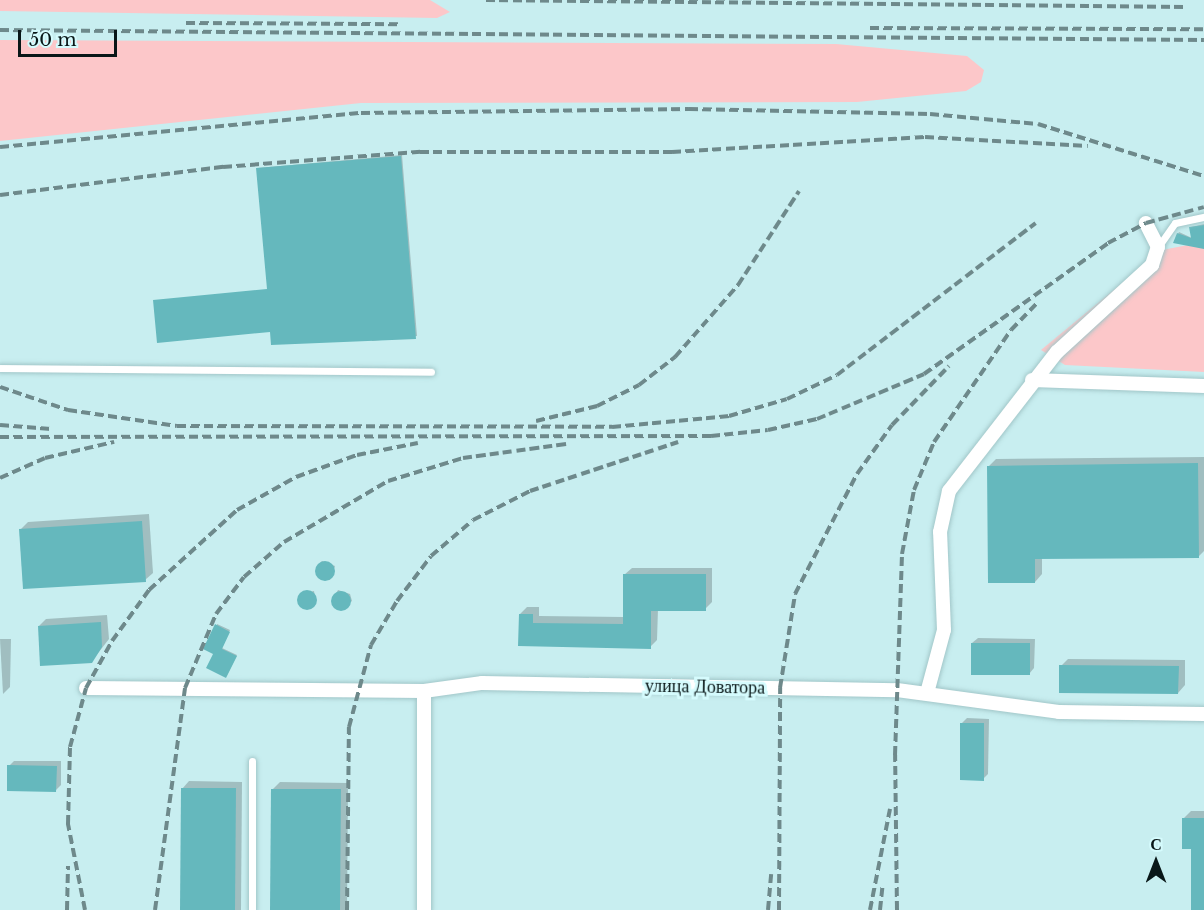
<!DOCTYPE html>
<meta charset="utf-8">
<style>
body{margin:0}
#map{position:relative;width:1204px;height:910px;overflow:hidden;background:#c8eef0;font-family:"Libre Baskerville",serif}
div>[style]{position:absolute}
.green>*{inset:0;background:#fcc7c9}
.shadow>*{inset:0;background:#0003}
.building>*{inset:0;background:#65b8bd}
.round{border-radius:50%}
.roads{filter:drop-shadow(0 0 2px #a1c6c8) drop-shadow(0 0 2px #a1c6c8)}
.lane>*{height:7px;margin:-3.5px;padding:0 3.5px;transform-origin:3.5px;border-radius:3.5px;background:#fff}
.street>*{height:14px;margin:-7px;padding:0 7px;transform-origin:7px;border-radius:7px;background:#fff}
.rail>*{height:4px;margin-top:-2px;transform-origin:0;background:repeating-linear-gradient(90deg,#6e898b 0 9px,transparent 0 13.5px)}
span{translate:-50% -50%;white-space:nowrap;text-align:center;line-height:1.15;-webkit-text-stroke:6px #d5fbfd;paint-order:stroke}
.street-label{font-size:18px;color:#091718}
.north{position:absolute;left:1126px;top:832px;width:60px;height:60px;-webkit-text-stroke:4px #d5fbfd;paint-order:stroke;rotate:0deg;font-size:16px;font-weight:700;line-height:24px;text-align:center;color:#091718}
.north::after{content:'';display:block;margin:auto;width:21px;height:27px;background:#091718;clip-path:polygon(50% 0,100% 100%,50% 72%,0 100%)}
.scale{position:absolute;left:18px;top:30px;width:99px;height:27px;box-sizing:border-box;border:3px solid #091718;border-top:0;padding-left:8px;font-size:18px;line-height:21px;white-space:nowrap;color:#091718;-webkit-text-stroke:4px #d5fbfd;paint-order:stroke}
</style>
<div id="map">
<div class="green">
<div style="clip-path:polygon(0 0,430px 0,450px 12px,437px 18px,0 11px)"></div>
<div style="clip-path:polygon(0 40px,836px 44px,967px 56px,984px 70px,981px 82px,966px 91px,857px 102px,361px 103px,0 141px)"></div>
<div style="clip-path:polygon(1204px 242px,1204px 372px,1065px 365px,1041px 350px,1162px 250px)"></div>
</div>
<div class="shadow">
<div style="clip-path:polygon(402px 155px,417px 336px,372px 341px,371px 337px,272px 330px,258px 168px)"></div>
<div style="clip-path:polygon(1204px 224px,1204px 247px,1174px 242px,1179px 232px,1192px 238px,1191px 227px)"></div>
<div style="clip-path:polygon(1204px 457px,1204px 551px,1198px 557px,1042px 558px,1042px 574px,1035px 582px,989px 466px,996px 459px)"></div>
<div style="clip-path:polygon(149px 514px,153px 573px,145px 580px,21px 529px,28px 522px)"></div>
<div style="clip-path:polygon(322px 561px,335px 566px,330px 580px,319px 578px,316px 569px)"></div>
<div style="clip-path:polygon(632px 568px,712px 568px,712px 602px,705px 609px,658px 609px,657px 640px,650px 647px,520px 645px,520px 614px,527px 607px,539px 607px,539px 616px,624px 617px,624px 575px)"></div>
<div style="clip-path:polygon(338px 590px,350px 594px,352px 601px,342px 609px,332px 602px)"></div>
<div style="clip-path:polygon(314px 591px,316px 603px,304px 607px,301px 594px)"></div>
<div style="clip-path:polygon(107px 615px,109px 639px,91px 662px,39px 626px,46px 619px)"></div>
<div style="clip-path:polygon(217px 624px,230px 630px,222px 648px,237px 655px,227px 675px,215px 654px)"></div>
<div style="clip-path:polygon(978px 638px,1035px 639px,1034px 668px,1029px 674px,972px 643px)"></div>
<div style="clip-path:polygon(0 639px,11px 639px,10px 687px,3px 694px)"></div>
<div style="clip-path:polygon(1068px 659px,1185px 660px,1185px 685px,1178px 693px,1061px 666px)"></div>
<div style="clip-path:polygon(967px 718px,989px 719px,988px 774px,983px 779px,961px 724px)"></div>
<div style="clip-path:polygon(14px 761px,61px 761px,61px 785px,56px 790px,9px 766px)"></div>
<div style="clip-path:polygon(189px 781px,242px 782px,241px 910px,181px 910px,182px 789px)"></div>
<div style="clip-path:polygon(280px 782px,348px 783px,347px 910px,272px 910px,273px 789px)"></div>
<div style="clip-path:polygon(1191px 811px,1204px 811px,1204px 910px,1192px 910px,1193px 848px,1183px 819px)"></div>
</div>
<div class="building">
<div style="clip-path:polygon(401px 156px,416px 339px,271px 345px,270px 332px,157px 343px,153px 300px,267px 289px,256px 168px)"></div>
<div style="clip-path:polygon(1204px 225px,1204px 249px,1173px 243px,1177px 233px,1191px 238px,1189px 227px)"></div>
<div style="clip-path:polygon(1198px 463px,1199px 558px,1035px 559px,1035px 583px,988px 583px,987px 466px)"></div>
<div style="clip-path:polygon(142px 521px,146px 582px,23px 589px,19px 529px)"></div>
<div class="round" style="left:315px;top:561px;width:20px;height:20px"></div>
<div style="clip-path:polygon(623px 574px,706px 574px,706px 611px,651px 611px,651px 649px,518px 646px,519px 614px,533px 614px,533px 623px,623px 624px)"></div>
<div class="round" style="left:297px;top:590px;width:20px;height:20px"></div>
<div class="round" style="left:331px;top:591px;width:20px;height:20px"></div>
<div style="clip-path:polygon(101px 622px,102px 647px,92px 663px,40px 666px,38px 626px)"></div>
<div style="clip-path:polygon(215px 624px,230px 632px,222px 649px,237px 656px,226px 678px,206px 668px,213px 654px,203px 649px)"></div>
<div style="clip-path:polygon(971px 643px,1030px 643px,1030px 675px,971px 675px)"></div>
<div style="clip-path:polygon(1059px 665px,1179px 666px,1178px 694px,1059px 693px)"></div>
<div style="clip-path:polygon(960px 723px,984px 723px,984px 781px,960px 780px)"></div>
<div style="clip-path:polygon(7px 765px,57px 766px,56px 792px,7px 791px)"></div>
<div style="clip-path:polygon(181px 788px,236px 788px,235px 910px,180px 910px)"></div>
<div style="clip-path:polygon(271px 789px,341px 789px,340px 910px,270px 910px)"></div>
<div style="clip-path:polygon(1182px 818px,1204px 818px,1204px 910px,1191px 910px,1191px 849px,1182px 849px)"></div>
</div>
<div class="roads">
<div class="lane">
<div style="left:1158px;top:247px;width:29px;rotate:-55deg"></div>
<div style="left:1175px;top:223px;width:30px;rotate:-12deg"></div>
<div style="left:0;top:368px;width:431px;rotate:0.5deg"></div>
<div style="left:252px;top:910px;width:149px;rotate:-90deg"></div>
</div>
<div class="street">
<div style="left:1032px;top:380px;width:172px;rotate:2deg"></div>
<div style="left:86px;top:688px;width:338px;rotate:0.5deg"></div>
<div style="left:424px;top:691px;width:59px;rotate:-7.9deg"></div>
<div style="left:482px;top:683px;width:415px;rotate:1deg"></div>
<div style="left:897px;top:690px;width:163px;rotate:7.7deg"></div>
<div style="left:1059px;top:712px;width:145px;rotate:0.8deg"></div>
<div style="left:927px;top:693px;width:65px;rotate:-74.9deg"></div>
<div style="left:944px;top:630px;width:98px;rotate:-92.3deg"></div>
<div style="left:940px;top:532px;width:42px;rotate:-77.6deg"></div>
<div style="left:949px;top:491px;width:176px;rotate:-52.2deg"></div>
<div style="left:1057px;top:352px;width:129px;rotate:-42.5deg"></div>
<div style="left:1152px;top:265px;width:19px;rotate:-72deg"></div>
<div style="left:1158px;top:247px;width:27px;rotate:-117deg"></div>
<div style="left:424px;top:910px;width:219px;rotate:-90deg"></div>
</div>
</div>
<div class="rail">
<div style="left:486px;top:0;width:699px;rotate:0.57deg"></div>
<div style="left:186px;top:23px;width:216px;rotate:0.3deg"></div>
<div style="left:870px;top:28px;width:334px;rotate:0.2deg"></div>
<div style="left:0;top:30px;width:1204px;rotate:0.48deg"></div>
<div style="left:0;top:147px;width:363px;rotate:-5.4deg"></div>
<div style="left:361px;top:113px;width:328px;rotate:-0.7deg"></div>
<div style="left:689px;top:109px;width:241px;rotate:1.2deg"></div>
<div style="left:930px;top:114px;width:108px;rotate:5.3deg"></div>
<div style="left:1038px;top:124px;width:174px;rotate:17.4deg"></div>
<div style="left:0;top:195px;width:225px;rotate:-7.2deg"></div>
<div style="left:223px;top:167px;width:198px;rotate:-4.4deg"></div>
<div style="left:420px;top:152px;width:252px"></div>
<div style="left:672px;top:152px;width:253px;rotate:-3.4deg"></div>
<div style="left:925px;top:137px;width:163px;rotate:3.2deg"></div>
<div style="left:0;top:387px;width:72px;rotate:18.7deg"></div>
<div style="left:68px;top:410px;width:110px;rotate:8.4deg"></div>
<div style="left:177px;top:426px;width:435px;rotate:0.1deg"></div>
<div style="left:612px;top:427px;width:118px;rotate:-5.4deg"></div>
<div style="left:729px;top:416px;width:60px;rotate:-16.3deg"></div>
<div style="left:787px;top:399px;width:55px;rotate:-25.6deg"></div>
<div style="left:837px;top:375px;width:250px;rotate:-37.4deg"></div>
<div style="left:536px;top:421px;width:63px;rotate:-13.8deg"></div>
<div style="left:597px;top:406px;width:47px;rotate:-26.6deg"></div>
<div style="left:639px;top:385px;width:46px;rotate:-37.9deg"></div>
<div style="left:675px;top:357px;width:96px;rotate:-48.8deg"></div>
<div style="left:738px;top:285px;width:112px;rotate:-57deg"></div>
<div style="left:0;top:425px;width:51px;rotate:4.5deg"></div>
<div style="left:0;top:437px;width:711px;rotate:-0.08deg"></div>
<div style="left:711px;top:436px;width:57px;rotate:-6deg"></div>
<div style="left:768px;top:430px;width:50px;rotate:-12.7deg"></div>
<div style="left:817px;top:419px;width:116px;rotate:-22.8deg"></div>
<div style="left:924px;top:374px;width:226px;rotate:-35.4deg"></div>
<div style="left:1108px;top:243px;width:43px;rotate:-27.8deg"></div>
<div style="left:1146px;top:223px;width:60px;rotate:-15.4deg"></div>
<div style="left:0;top:478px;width:49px;rotate:-24deg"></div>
<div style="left:45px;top:458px;width:71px;rotate:-13.1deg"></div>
<div style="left:67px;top:910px;width:44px;rotate:-88.7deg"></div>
<div style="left:85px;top:910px;width:88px;rotate:-101.2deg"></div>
<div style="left:68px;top:824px;width:77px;rotate:-88.5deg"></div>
<div style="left:70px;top:747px;width:61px;rotate:-74.8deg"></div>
<div style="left:86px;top:688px;width:54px;rotate:-61deg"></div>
<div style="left:112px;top:641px;width:63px;rotate:-54deg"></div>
<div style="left:149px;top:590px;width:119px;rotate:-42.3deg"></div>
<div style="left:237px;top:510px;width:68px;rotate:-29.2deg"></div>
<div style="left:296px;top:477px;width:65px;rotate:-19.8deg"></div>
<div style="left:357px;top:455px;width:62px;rotate:-11.1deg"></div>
<div style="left:155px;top:910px;width:224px;rotate:-82.3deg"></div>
<div style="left:185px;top:688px;width:80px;rotate:-67.3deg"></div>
<div style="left:216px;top:614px;width:46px;rotate:-52.9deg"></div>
<div style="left:244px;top:577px;width:53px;rotate:-41.2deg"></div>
<div style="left:284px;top:542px;width:121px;rotate:-30.4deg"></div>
<div style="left:388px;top:481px;width:78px;rotate:-17deg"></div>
<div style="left:463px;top:458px;width:104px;rotate:-7.7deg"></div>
<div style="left:347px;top:910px;width:183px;rotate:-89.4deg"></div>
<div style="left:349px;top:727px;width:85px;rotate:-75deg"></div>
<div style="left:371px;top:645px;width:51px;rotate:-59.4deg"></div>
<div style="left:397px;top:601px;width:56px;rotate:-52.9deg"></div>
<div style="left:431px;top:556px;width:55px;rotate:-40.6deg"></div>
<div style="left:473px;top:520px;width:64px;rotate:-27deg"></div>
<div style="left:530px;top:491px;width:156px;rotate:-18.3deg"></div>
<div style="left:768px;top:910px;width:36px;rotate:-85deg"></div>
<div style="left:779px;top:910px;width:222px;rotate:-89.7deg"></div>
<div style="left:780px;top:688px;width:95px;rotate:-80.9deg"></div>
<div style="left:795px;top:594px;width:135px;rotate:-62.7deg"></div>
<div style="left:857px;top:474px;width:60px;rotate:-54.5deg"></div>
<div style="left:892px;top:425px;width:82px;rotate:-46deg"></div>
<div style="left:870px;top:910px;width:103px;rotate:-78.8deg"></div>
<div style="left:880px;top:910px;width:27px;rotate:-84deg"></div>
<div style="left:897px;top:910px;width:155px;rotate:-90.7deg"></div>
<div style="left:895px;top:755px;width:201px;rotate:-88deg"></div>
<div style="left:902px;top:554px;width:65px;rotate:-79.4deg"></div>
<div style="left:914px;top:490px;width:52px;rotate:-67.4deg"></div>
<div style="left:934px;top:442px;width:136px;rotate:-55.5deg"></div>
<div style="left:1011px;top:330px;width:36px;rotate:-46deg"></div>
</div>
<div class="street-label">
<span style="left:705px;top:687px;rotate:1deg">улица Доватора</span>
</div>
<div class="north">С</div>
<div class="scale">50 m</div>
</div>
